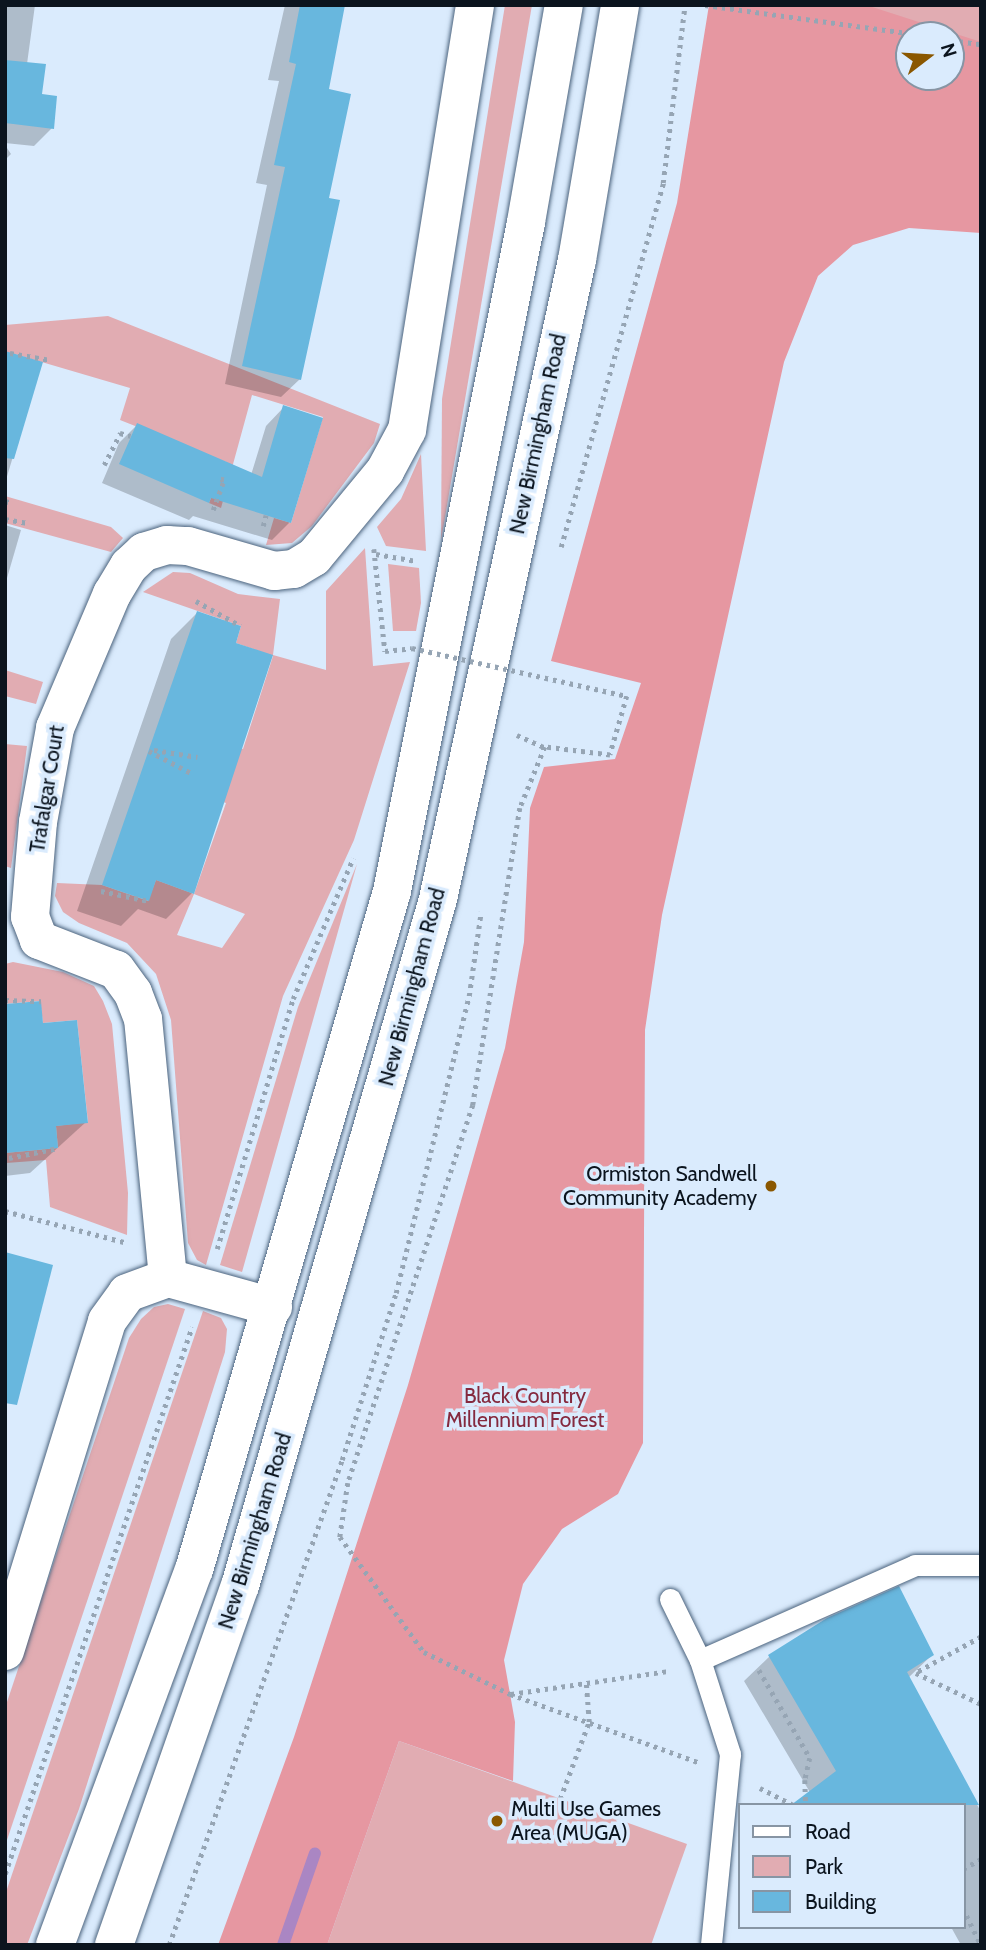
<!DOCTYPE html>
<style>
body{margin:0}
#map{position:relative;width:986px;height:1950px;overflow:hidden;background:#daebfd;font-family:Cabin,sans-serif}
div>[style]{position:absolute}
.green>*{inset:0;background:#e1acb2}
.forest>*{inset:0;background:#e697a1}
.shadow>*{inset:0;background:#0003}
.stream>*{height:12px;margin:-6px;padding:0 6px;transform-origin:6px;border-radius:6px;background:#aa86c3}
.building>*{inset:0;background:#68b7de}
.path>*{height:4.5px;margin-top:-2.25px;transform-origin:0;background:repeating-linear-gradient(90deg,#96a5b4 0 3.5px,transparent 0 8.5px)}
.roads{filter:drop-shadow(0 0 2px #4b637d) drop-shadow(0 0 2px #4b637d)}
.service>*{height:21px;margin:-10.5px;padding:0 10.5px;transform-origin:10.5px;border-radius:10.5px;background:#fff}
.minor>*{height:38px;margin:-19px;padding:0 19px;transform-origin:19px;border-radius:19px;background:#fff}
.trunk>*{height:38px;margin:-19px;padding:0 19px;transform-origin:19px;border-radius:19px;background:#fff}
.path-bridge>*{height:4.5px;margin-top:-2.25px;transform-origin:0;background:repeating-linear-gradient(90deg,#96a5b4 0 3.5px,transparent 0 8.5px)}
.dots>*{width:19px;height:19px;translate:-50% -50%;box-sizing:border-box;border:4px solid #daebfd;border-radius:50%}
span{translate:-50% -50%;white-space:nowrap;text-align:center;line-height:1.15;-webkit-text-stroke:7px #daebfd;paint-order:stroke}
.street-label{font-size:21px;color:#0b141e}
.poi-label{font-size:21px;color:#0b141e}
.right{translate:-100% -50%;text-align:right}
.left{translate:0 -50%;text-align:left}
.park-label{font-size:21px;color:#85293e}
.frame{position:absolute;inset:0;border:7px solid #0b141e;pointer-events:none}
.legend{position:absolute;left:738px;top:1803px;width:228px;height:126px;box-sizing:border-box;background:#daebfd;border:2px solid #8795a4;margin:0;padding:9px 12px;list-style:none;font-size:21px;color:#0b141e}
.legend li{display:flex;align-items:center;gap:14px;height:35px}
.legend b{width:35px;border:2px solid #8795a4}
.north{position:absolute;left:895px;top:21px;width:70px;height:70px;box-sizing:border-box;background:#daebfd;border:2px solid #8795a4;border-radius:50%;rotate:73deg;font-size:19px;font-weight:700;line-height:28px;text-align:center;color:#0b141e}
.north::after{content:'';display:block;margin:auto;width:24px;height:32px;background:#8a5700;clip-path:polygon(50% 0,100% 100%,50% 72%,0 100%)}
</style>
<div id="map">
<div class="green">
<div style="clip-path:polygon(505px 5px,532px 5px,441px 541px,442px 399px)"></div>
<div style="clip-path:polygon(752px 5px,981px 5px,981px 62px,951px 35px,909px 35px)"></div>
<div style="clip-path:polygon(108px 316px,380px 424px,374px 443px,312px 526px,292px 543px,266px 545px,274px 518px,291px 523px,323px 417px,252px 395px,221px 508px,209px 503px,226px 462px,120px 420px,130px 388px,11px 353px,5px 370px,5px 325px)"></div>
<div style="clip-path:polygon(421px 454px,426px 551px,386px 546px,377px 527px,401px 499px)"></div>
<div style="clip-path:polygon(5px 496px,111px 527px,123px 538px,111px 552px,5px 523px)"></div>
<div style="clip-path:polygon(evenodd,365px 548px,373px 666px,410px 662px,354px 840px,283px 996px,206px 1265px,197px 1260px,188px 1243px,171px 1020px,156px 974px,127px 943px,79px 923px,63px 912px,55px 896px,57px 883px,102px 885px,148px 901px,156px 880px,194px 894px,226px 803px,186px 789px,203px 737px,243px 749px,273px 656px,236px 643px,241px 626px,143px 592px,173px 572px,190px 573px,238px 594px,280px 599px,273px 655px,326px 670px,326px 591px,365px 548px,194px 894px,245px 914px,222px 948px,177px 935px,194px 894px)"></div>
<div style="clip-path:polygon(388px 564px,419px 568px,421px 603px,416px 631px,393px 631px)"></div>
<div style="clip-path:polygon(5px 670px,43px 682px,36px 704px,5px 696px)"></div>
<div style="clip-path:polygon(5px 744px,27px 746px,11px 868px,5px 866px)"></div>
<div style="clip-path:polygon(357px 864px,242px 1272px,220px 1265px,298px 1007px)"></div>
<div style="clip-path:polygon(13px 962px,63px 972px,94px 986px,103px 1001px,112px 1024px,128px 1193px,127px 1235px,50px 1207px,46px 1160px,6px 1163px,5px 1153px,58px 1148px,56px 1126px,88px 1122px,77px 1020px,43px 1023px,40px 1001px,5px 1004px,5px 964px)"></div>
<div style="clip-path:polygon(168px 1304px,185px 1309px,5px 1846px,5px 1708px,129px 1338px,141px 1319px,154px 1307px)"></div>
<div style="clip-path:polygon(203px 1311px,221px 1318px,227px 1329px,225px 1352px,79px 1809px,27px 1945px,5px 1945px,5px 1895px)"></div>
<div style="clip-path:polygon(399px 1741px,687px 1844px,651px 1945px,327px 1945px)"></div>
</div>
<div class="forest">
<div style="clip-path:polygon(evenodd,709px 5px,866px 5px,981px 42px,981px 233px,909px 228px,853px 245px,818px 276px,784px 362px,662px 915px,645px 1030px,643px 1443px,618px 1494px,562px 1529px,523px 1584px,504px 1660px,515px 1722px,513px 1781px,399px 1741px,327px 1945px,218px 1945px,294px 1737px,408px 1385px,505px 1048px,524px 942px,530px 808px,544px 767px,615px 759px,641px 683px,551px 661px,677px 203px,709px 5px,909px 35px,951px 35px,951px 77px,909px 77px,909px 35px)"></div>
</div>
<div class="shadow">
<div style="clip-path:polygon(5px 5px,35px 5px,27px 64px,52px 128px,34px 146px,5px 143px)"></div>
<div style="clip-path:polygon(285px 5px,343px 5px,327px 90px,300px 379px,281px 397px,225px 384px,267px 185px,256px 183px,279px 81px,268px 80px)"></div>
<div style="clip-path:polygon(5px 145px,11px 154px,5px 160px)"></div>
<div style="clip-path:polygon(5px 360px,41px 364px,5px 483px)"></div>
<div style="clip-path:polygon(284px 407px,290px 522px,272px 540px,193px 516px,189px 520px,102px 483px,119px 443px,137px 425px,251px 475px,266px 426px)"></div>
<div style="clip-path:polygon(5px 525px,21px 530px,5px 585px)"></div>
<div style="clip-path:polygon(197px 613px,192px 893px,166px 919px,138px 909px,121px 926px,77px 911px,171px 639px)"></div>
<div style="clip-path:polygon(5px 1006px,41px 1025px,86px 1122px,30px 1173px,5px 1176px)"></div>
<div style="clip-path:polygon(827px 1620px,932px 1655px,908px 1678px,981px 1812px,981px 1945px,961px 1945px,951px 1927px,963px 1927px,963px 1805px,811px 1794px,744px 1681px,769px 1657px)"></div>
</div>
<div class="stream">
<div style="left:283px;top:1945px;width:97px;rotate:-70.8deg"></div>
</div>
<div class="building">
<div style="clip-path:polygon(300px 5px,345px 5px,329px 89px,351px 94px,329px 198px,340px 200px,301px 380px,242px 366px,285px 167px,274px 165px,296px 64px,289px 62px)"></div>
<div style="clip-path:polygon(5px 60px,46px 64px,42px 94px,57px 96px,54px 129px,5px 123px)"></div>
<div style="clip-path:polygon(5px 351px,43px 362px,14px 459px,5px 458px)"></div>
<div style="clip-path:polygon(283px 405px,323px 418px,291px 523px,211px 498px,209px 503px,119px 464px,137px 423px,262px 477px)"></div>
<div style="clip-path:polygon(197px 611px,241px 626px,236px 643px,273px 655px,194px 894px,156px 880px,149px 901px,102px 885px)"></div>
<div style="clip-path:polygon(41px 1001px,43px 1023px,77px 1020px,88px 1123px,56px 1126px,58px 1148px,5px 1153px,5px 1004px)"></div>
<div style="clip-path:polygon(5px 1252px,53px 1265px,17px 1405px,5px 1403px)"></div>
<div style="clip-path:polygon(899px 1586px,934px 1655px,907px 1672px,979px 1805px,791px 1805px,836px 1771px,768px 1655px,827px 1618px)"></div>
</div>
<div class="path">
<div style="left:705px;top:5px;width:217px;rotate:7.9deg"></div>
<div style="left:951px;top:40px;width:30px;rotate:8deg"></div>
<div style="left:10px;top:353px;width:41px;rotate:9.9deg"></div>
<div style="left:104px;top:465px;width:36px;rotate:-63deg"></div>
<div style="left:120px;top:433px;width:11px;rotate:15deg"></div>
<div style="left:5px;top:501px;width:4px;rotate:14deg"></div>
<div style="left:213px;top:510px;width:32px;rotate:-70deg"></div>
<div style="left:224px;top:480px;width:5px;rotate:-169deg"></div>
<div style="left:5px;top:519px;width:23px;rotate:10deg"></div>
<div style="left:263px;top:526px;width:11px;rotate:-75deg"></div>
<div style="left:561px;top:547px;width:378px;rotate:-74.3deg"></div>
<div style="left:663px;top:183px;width:179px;rotate:-83deg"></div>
<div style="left:374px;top:549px;width:103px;rotate:83.8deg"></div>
<div style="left:376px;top:554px;width:41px;rotate:9.9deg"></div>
<div style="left:196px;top:601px;width:51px;rotate:29.1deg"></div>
<div style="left:627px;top:696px;width:61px;rotate:106.1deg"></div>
<div style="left:610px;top:755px;width:65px;rotate:-173deg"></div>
<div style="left:545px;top:747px;width:66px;rotate:112.3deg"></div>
<div style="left:520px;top:808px;width:301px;rotate:99deg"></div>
<div style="left:473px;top:1105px;width:398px;rotate:108.3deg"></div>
<div style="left:348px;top:1483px;width:55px;rotate:98.4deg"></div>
<div style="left:340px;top:1537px;width:142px;rotate:53.9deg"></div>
<div style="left:424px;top:1652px;width:96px;rotate:26deg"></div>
<div style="left:510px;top:1694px;width:200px;rotate:19.9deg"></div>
<div style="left:517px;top:735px;width:30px;rotate:24deg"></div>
<div style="left:154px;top:750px;width:44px;rotate:9.2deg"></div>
<div style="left:149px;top:751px;width:47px;rotate:27.6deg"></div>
<div style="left:101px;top:891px;width:49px;rotate:11.8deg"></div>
<div style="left:5px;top:1000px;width:36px;rotate:2deg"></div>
<div style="left:9px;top:1158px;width:50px;rotate:-11.5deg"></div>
<div style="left:5px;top:1211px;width:123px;rotate:14.6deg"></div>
<div style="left:217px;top:1249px;width:261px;rotate:-73.1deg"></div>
<div style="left:293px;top:999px;width:153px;rotate:-66.9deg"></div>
<div style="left:981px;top:1637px;width:74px;rotate:151deg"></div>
<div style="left:916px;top:1673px;width:72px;rotate:25.5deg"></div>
<div style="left:759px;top:1670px;width:102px;rotate:59.9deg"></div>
<div style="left:810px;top:1758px;width:23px;rotate:103deg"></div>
<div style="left:805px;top:1780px;width:25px;rotate:88deg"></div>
<div style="left:511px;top:1694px;width:160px;rotate:-8.3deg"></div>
<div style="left:760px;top:1788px;width:38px;rotate:27deg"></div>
<div style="left:560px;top:1799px;width:82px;rotate:-69.4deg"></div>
<div style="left:589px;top:1722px;width:40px;rotate:-94.3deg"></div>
<div style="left:963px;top:1869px;width:21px;rotate:-29deg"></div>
<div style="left:5px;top:1874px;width:578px;rotate:-71.13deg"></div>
<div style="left:963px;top:1908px;width:41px;rotate:64.1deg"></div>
<div style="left:169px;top:1945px;width:515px;rotate:-70.37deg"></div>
<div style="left:342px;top:1460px;width:176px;rotate:-72.1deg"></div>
<div style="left:396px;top:1293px;width:306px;rotate:-76.2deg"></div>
<div style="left:469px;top:996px;width:85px;rotate:-81.9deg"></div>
</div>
<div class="roads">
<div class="service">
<div style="left:670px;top:1599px;width:68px;rotate:63.8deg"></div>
<div style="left:700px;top:1660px;width:99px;rotate:72.3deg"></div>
<div style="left:730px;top:1754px;width:192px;rotate:95.7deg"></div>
<div style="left:700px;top:1660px;width:235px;rotate:-23.8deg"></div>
<div style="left:915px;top:1565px;width:66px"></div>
</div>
<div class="minor">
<div style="left:168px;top:1278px;width:260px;rotate:-95.5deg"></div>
<div style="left:143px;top:1019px;width:28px;rotate:-111deg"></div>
<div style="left:133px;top:993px;width:29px;rotate:-126deg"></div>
<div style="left:116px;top:970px;width:83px;rotate:-158.7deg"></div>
<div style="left:39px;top:940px;width:25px;rotate:-111deg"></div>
<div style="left:30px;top:917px;width:95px;rotate:-85.2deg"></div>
<div style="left:38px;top:822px;width:96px;rotate:-79.7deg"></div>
<div style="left:55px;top:728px;width:146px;rotate:-67deg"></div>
<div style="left:112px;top:594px;width:33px;rotate:-59deg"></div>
<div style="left:129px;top:566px;width:21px;rotate:-43deg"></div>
<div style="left:144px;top:552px;width:24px;rotate:-17deg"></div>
<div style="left:167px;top:545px;width:21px;rotate:3deg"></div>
<div style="left:188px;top:546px;width:90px;rotate:16.2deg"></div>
<div style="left:274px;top:571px;width:20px;rotate:-6deg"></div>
<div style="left:294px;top:569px;width:23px;rotate:-31deg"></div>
<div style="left:314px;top:557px;width:112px;rotate:-50.5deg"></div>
<div style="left:385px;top:471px;width:47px;rotate:-61.8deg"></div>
<div style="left:407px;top:430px;width:430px;rotate:-80.9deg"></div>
<div style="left:5px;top:1651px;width:345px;rotate:-72.8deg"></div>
<div style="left:107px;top:1321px;width:34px;rotate:-54deg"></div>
<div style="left:127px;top:1293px;width:44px;rotate:-20.1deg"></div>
<div style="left:168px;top:1278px;width:109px;rotate:15.4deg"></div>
</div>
<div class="trunk">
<div style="left:55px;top:1945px;width:400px;rotate:-69.7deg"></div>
<div style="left:194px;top:1570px;width:707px;rotate:-73.74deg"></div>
<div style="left:392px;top:891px;width:682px;rotate:-78.67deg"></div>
<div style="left:526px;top:222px;width:220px;rotate:-80.1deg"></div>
<div style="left:114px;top:1945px;width:380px;rotate:-70.7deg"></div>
<div style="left:240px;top:1586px;width:715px;rotate:-73.92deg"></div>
<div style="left:438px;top:899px;width:654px;rotate:-77.73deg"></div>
<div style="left:577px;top:260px;width:259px;rotate:-80.4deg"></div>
</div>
</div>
<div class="path-bridge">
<div style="left:385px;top:651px;width:27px;rotate:-6deg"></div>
<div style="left:412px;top:648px;width:220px;rotate:12.6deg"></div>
</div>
<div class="dots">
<div style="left:771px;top:1186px;background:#8a5700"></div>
<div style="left:497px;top:1821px;background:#8a5700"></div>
</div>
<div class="street-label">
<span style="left:538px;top:434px;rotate:-78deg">New Birmingham Road</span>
<span style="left:47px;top:789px;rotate:-81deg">Trafalgar Court</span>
<span style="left:412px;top:987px;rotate:-75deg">New Birmingham Road</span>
<span style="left:255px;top:1531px;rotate:-73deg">New Birmingham Road</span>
</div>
<div class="poi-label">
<span class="right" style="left:757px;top:1186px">Ormiston Sandwell<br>Community Academy</span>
<span class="left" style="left:511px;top:1821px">Multi Use Games<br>Area (MUGA)</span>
</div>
<div class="park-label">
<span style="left:525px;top:1408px">Black Country<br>Millennium Forest</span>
</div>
<div class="frame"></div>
<ul class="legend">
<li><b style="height:9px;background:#fff"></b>Road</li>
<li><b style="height:19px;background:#e1acb2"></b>Park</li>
<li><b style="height:19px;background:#68b7de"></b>Building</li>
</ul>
<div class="north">N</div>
</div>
